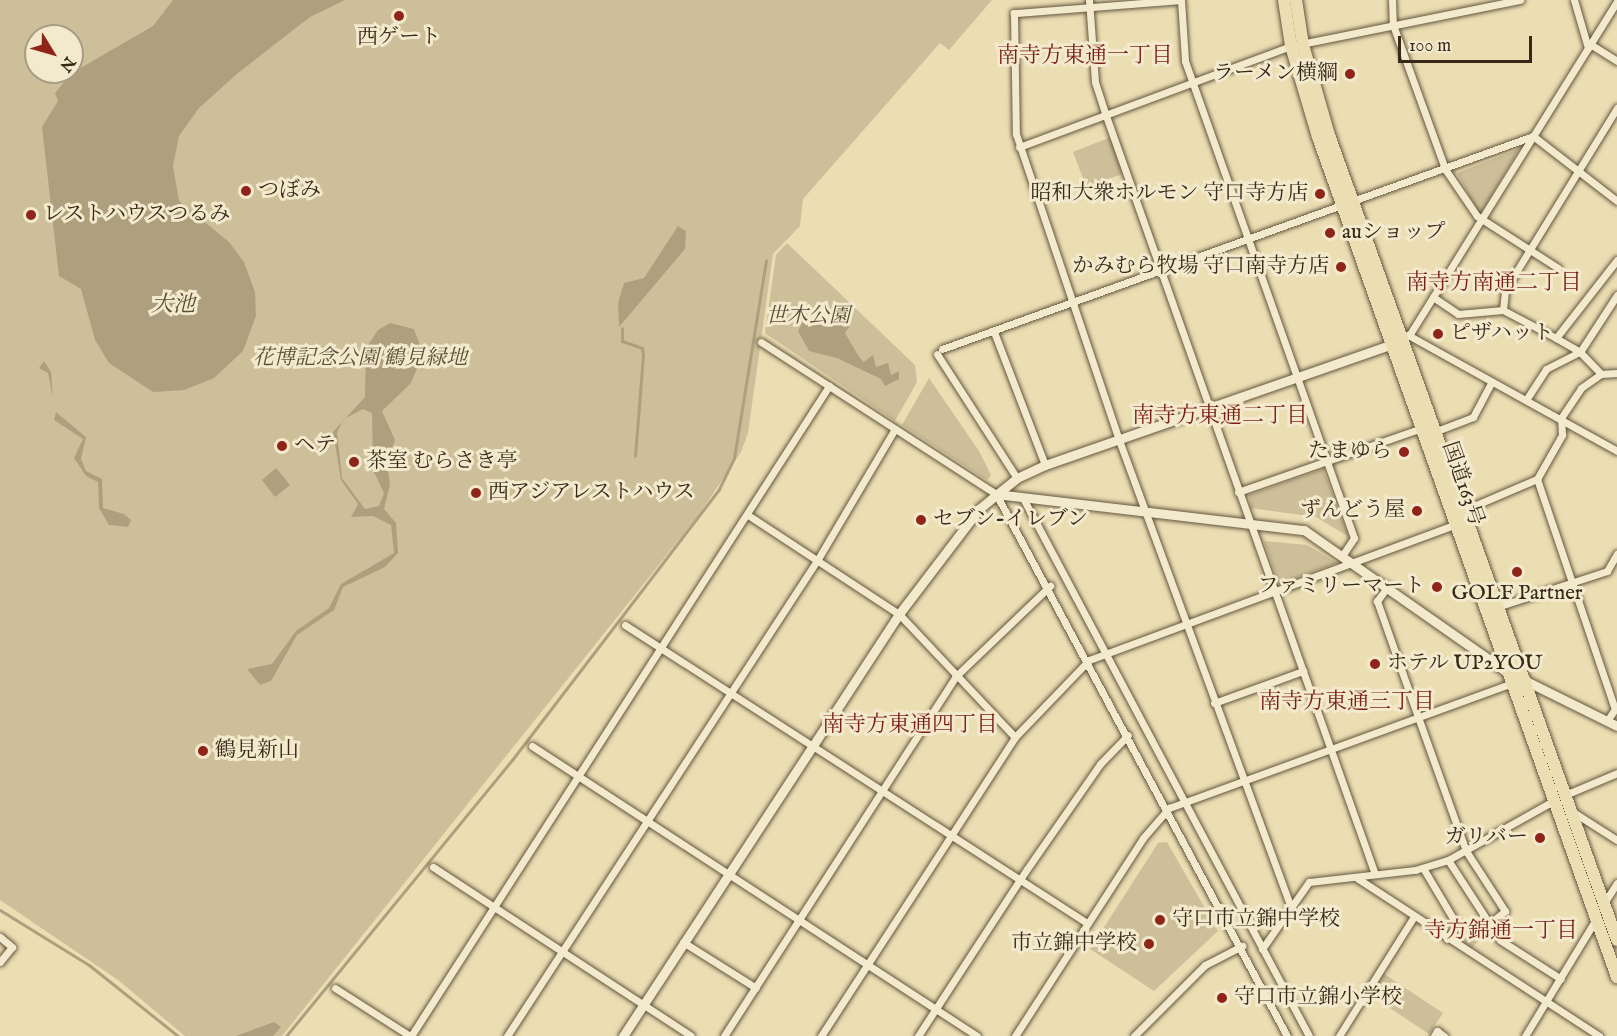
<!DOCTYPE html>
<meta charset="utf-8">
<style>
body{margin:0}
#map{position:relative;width:1617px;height:1036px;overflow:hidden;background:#ecdeb3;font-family:"IM FELL English","Noto Serif JP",serif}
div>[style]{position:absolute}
.green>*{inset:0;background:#cdbf99}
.water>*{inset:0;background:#aea07e}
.stream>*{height:3px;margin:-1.5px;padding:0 1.5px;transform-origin:1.5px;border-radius:1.5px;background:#aea07e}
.roads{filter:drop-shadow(0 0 2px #64563f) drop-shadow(0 0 2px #64563f)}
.minor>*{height:7px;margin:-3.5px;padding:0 3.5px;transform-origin:3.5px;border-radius:3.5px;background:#f3eace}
.tertiary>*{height:9px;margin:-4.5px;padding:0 4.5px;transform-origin:4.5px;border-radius:4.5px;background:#f3eace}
.trunk>*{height:12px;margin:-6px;padding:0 6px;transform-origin:6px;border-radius:6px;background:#ecdeb3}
.dots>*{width:16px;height:16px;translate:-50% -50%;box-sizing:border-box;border:3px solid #f3eace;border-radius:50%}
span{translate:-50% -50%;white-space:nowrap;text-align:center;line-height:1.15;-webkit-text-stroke:6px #f3eace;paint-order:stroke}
.poi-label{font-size:21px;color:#372818}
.right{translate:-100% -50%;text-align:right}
.left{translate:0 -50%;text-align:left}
.park-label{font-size:21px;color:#5c4e38;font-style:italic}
.street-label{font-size:21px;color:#372818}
.neighbourhood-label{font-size:22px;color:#7a1f14}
.water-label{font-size:22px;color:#5b4c37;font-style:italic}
.north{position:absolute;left:24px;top:24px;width:60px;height:60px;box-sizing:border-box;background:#f3eace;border:2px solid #a89c85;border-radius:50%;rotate:127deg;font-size:16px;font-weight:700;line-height:24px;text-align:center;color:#372818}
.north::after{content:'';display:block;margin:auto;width:21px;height:27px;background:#8f2418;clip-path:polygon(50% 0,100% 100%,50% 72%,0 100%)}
.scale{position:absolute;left:1398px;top:36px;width:134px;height:27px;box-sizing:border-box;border:3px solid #372818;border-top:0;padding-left:8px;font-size:18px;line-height:21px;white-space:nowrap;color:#372818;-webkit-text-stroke:4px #f3eace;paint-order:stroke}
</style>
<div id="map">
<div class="green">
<div style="clip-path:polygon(evenodd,0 0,992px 0,949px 50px,940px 43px,803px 199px,800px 226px,773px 254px,748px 433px,741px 452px,698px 516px,282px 1036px,185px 1036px,118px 980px,0 900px,0 0,36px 36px,72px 36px,72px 72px,36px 72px,36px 36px)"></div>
<div style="clip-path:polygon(1111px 137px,1123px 174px,1086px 186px,1073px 152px)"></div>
<div style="clip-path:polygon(1519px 149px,1481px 213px,1478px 211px,1457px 173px)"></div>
<div style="clip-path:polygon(787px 243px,915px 365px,917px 382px,895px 421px,765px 333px,776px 255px)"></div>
<div style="clip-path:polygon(929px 378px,979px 451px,991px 475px,987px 480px,902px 425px)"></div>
<div style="clip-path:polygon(1323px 469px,1349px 537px,1316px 517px,1251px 508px,1249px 495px)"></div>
<div style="clip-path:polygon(1264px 541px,1307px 545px,1337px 563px,1279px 584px)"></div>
<div style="clip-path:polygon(1167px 842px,1218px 931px,1154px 991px,1090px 949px,1158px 843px)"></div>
<div style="clip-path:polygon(1474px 925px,1481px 937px,1470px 951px,1460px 943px)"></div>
<div style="clip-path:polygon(1384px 974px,1443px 1013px,1429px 1034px,1370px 995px)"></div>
</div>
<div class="water">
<div style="clip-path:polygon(173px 0,345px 0,310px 17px,238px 73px,199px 108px,179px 136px,173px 166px,179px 201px,229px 242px,244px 262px,255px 292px,256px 316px,243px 351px,214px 378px,184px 390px,153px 392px,109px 363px,95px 340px,81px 289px,59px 276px,42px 127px,58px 101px,55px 93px,72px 73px,153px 26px)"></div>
<div style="clip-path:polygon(678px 226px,686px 231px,685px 249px,619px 327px,618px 303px,624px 283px,644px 278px)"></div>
<div style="clip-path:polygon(818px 306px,844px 314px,849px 327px,845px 333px,859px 357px,864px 362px,873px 355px,876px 367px,888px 363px,891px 375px,899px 371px,899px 379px,885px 386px,881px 379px,837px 358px,809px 351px,798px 331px,808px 311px)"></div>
<div style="clip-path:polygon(evenodd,390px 323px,414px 329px,423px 354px,411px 383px,382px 411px,395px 440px,387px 462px,390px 485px,384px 509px,396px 523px,398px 553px,385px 567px,343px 587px,334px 610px,297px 635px,271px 681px,260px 685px,247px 669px,272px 664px,296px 631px,329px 608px,341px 584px,394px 553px,391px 525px,373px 516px,351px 517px,358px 504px,341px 480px,333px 432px,365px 397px,366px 348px,378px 330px,390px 323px,363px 409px,372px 413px,373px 470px,384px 493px,379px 506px,365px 509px,342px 478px,337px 432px,344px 419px,363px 409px)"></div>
<div style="clip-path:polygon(44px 361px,51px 372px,53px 398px,48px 373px,39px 368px)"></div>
<div style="clip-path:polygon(56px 412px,86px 437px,81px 459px,86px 471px,102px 479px,103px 508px,124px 514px,131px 520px,128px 527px,109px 525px,99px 508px,98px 482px,86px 476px,74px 458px,83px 439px,54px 420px)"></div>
<div style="clip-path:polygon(276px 468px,290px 485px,275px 497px,262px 480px)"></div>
<div style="clip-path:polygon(274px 1022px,281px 1027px,273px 1036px,236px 1036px)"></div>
</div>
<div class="stream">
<div style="left:622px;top:328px;width:13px;rotate:90deg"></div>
<div style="left:622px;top:341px;width:21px;rotate:19deg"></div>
<div style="left:642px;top:348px;width:7px;rotate:82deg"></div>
<div style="left:643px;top:355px;width:101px;rotate:94.5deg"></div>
<div style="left:0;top:910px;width:105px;rotate:31.7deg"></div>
<div style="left:89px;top:965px;width:114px;rotate:38.6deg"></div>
<div style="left:286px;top:1036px;width:357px;rotate:-50.7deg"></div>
<div style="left:512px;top:760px;width:341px;rotate:-52.6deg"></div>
<div style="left:719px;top:489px;width:34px;rotate:-64deg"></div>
<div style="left:734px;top:458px;width:200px;rotate:-80.8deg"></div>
</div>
<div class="roads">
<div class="minor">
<div style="left:1089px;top:0;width:82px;rotate:85.8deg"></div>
<div style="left:1095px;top:82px;width:33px;rotate:72deg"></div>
<div style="left:1105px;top:113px;width:807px;rotate:70.47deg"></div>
<div style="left:1181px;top:0;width:168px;rotate:175.5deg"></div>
<div style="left:1014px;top:13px;width:121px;rotate:89.1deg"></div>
<div style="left:1016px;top:134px;width:323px;rotate:71.4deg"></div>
<div style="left:1119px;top:440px;width:495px;rotate:69.8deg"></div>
<div style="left:1181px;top:0;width:61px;rotate:86.2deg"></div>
<div style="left:1185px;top:61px;width:506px;rotate:70.49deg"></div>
<div style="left:1354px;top:538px;width:18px;rotate:124deg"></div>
<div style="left:1392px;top:0;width:25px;rotate:88deg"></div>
<div style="left:1393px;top:25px;width:153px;rotate:70.1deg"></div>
<div style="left:1445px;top:169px;width:57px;rotate:55.8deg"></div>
<div style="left:1477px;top:216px;width:96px;rotate:32.7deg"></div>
<div style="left:1574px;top:0;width:50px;rotate:73.7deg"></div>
<div style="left:1590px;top:44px;width:32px;rotate:32deg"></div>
<div style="left:1019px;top:147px;width:290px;rotate:-20.4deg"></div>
<div style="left:1291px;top:46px;width:234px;rotate:-11.4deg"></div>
<div style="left:1433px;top:297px;width:30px;rotate:34deg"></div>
<div style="left:1458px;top:314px;width:45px;rotate:-5.1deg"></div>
<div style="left:1503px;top:310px;width:60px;rotate:27.8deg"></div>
<div style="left:1556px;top:338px;width:99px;rotate:-52deg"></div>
<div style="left:1503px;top:310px;width:20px;rotate:-84deg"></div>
<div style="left:1505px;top:290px;width:214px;rotate:-58.4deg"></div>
<div style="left:994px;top:332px;width:142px;rotate:69deg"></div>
<div style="left:1410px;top:334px;width:392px;rotate:-58.1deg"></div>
<div style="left:1408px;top:335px;width:239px;rotate:29deg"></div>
<div style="left:1556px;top:338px;width:28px;rotate:30deg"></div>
<div style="left:1580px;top:352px;width:30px;rotate:46deg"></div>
<div style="left:761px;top:342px;width:280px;rotate:32.9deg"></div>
<div style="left:996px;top:494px;width:615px;rotate:61.77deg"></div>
<div style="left:942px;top:349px;width:628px;rotate:-19.82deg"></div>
<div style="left:1533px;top:136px;width:106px;rotate:37.7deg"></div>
<div style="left:937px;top:354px;width:148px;rotate:57.2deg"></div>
<div style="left:1526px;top:400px;width:37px;rotate:-57deg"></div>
<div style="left:1546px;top:369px;width:38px;rotate:-27deg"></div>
<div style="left:1580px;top:352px;width:68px;rotate:-57deg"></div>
<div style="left:1434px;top:432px;width:42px;rotate:-21deg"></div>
<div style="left:1473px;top:417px;width:40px;rotate:-62deg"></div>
<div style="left:1537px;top:479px;width:243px;rotate:71.3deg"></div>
<div style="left:1615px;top:709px;width:14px;rotate:124deg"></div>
<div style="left:1238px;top:492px;width:195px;rotate:-19.2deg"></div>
<div style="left:1024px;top:500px;width:607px;rotate:62deg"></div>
<div style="left:1462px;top:511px;width:82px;rotate:-23.1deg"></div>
<div style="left:1537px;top:479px;width:51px;rotate:-60.4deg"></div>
<div style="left:1562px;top:435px;width:17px;rotate:-93deg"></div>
<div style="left:1561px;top:418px;width:36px;rotate:-56deg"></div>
<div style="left:1581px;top:388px;width:24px;rotate:-35deg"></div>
<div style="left:1601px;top:374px;width:16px;rotate:-4deg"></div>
<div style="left:748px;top:515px;width:181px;rotate:33.3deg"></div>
<div style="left:899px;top:614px;width:169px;rotate:46.7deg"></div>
<div style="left:1388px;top:586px;width:19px;rotate:126deg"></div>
<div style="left:1377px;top:601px;width:123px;rotate:70.5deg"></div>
<div style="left:1418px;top:717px;width:142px;rotate:70.3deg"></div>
<div style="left:1466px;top:851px;width:72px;rotate:57deg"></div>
<div style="left:1505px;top:911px;width:21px;rotate:141deg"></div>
<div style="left:1497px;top:607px;width:116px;rotate:-18.1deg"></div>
<div style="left:1607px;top:571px;width:20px;rotate:-60deg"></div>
<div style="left:625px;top:625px;width:550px;rotate:32.82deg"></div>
<div style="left:1214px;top:703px;width:95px;rotate:-19.8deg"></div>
<div style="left:532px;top:746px;width:531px;rotate:33.09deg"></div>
<div style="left:1565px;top:795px;width:56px;rotate:-22.9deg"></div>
<div style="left:1573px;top:812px;width:52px;rotate:32.5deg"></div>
<div style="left:1448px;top:860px;width:95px;rotate:57deg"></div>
<div style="left:1500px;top:940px;width:72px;rotate:32.6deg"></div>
<div style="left:433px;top:867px;width:308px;rotate:33.2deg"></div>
<div style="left:1423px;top:868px;width:66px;rotate:59.2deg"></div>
<div style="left:1457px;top:925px;width:17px;rotate:126deg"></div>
<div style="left:1357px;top:878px;width:289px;rotate:33.1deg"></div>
<div style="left:1604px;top:903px;width:24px;rotate:-57deg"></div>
<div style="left:0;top:937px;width:16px;rotate:40deg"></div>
<div style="left:12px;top:947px;width:19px;rotate:129deg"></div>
<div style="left:683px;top:942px;width:86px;rotate:32.2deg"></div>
<div style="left:1262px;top:949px;width:82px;rotate:-55deg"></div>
<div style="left:1309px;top:882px;width:107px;rotate:-6.5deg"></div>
<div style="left:1415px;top:870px;width:34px;rotate:-17deg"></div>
<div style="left:1448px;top:860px;width:123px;rotate:-29.3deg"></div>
<div style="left:335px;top:988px;width:89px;rotate:32.6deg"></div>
<div style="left:411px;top:1036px;width:773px;rotate:-57.26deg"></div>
<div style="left:507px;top:1036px;width:569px;rotate:-56.9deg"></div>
<div style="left:818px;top:559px;width:151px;rotate:-59.4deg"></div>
<div style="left:724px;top:1036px;width:427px;rotate:-57.2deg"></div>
<div style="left:955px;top:677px;width:132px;rotate:-43.8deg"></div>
<div style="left:821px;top:1036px;width:356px;rotate:-57deg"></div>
<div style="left:1015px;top:737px;width:107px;rotate:-46.1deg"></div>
<div style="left:1089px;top:660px;width:391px;rotate:-20.3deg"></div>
<div style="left:918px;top:1036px;width:199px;rotate:-56.9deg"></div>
<div style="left:1027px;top:869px;width:128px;rotate:-55.2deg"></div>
<div style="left:1100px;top:764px;width:40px;rotate:-46deg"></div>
<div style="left:1015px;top:1036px;width:236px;rotate:-57.1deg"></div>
<div style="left:1143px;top:838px;width:40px;rotate:-49deg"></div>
<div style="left:1169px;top:808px;width:369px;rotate:-20deg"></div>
<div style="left:1134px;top:1036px;width:100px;rotate:-45deg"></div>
<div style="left:1205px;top:965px;width:42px;rotate:-27.2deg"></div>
<div style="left:1339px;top:1036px;width:139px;rotate:-57.9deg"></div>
<div style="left:1434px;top:1036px;width:6px;rotate:-59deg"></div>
<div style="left:1437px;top:1031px;width:9px;rotate:36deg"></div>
<div style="left:1525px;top:1036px;width:137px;rotate:-58.7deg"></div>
</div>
<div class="tertiary">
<div style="left:996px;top:494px;width:310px;rotate:6.7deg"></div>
<div style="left:1304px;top:530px;width:251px;rotate:35deg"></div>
<div style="left:1522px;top:679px;width:106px;rotate:26.3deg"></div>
<div style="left:623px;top:1036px;width:504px;rotate:-56.81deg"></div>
<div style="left:899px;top:614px;width:132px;rotate:-52.7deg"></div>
<div style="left:979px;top:509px;width:49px;rotate:-39.2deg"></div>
<div style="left:1017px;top:478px;width:31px;rotate:-25deg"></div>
<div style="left:1045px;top:465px;width:372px;rotate:-19.2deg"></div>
</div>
<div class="trunk">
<div style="left:1284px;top:0;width:47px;rotate:81.3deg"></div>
<div style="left:1291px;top:46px;width:95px;rotate:73.5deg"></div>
<div style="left:1318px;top:137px;width:892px;rotate:70.41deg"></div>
<div style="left:1296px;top:0;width:46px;rotate:81.2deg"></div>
<div style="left:1303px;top:45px;width:94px;rotate:73.9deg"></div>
<div style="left:1329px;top:135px;width:855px;rotate:70.31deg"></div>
</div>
</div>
<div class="dots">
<div style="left:399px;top:16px;background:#8f2418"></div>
<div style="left:1350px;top:74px;background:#8f2418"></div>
<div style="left:246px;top:191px;background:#8f2418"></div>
<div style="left:1320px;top:194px;background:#8f2418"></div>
<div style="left:31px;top:215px;background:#8f2418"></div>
<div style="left:1330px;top:233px;background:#8f2418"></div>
<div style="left:1341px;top:267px;background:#8f2418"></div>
<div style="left:1438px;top:334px;background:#8f2418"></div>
<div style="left:282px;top:446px;background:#8f2418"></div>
<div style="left:1404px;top:452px;background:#8f2418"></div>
<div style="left:354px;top:462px;background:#8f2418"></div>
<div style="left:476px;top:493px;background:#8f2418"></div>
<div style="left:1417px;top:511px;background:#8f2418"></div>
<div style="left:921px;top:520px;background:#8f2418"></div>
<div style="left:1517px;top:572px;background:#8f2418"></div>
<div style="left:1437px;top:587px;background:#8f2418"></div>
<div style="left:1375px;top:664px;background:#8f2418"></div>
<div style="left:203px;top:751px;background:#8f2418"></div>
<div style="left:1540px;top:838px;background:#8f2418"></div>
<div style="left:1160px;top:920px;background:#8f2418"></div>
<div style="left:1149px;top:944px;background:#8f2418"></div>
<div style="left:1222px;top:998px;background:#8f2418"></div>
</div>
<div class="poi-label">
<span style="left:399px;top:38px">西ゲート</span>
<span class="right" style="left:1338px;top:74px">ラーメン横綱</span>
<span class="left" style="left:258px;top:191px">つぼみ</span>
<span class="right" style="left:1308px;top:194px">昭和大衆ホルモン 守口寺方店</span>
<span class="left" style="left:43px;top:215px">レストハウスつるみ</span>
<span class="left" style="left:1342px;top:233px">auショップ</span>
<span class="right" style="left:1329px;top:267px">かみむら牧場 守口南寺方店</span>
<span class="left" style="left:1450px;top:334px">ピザハット</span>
<span class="left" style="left:294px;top:446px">ヘテ</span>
<span class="right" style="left:1392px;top:452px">たまゆら</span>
<span class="left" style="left:366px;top:462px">茶室 むらさき亭</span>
<span class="left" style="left:488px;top:493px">西アジアレストハウス</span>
<span class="right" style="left:1405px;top:511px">ずんどう屋</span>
<span class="left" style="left:933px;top:520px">セブン-イレブン</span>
<span class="right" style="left:1425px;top:587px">ファミリーマート</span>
<span style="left:1517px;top:594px">GOLF Partner</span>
<span class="left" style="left:1387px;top:664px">ホテル UP2YOU</span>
<span class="left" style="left:215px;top:751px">鶴見新山</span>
<span class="right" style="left:1528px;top:838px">ガリバー</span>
<span class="left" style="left:1172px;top:920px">守口市立錦中学校</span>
<span class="right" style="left:1137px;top:944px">市立錦中学校</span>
<span class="left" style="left:1234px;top:998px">守口市立錦小学校</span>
</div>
<div class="park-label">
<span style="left:808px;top:317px">世木公園</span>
<span style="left:360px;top:359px">花博記念公園 鶴見緑地</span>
</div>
<div class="street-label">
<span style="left:1462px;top:484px;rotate:71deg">国道163号</span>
</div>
<div class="neighbourhood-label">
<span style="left:1085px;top:57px">南寺方東通一丁目</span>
<span style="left:1494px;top:284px">南寺方南通二丁目</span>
<span style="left:1220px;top:417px">南寺方東通二丁目</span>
<span style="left:1347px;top:703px">南寺方東通三丁目</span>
<span style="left:910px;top:726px">南寺方東通四丁目</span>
<span style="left:1501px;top:932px">寺方錦通一丁目</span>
</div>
<div class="water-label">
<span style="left:173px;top:306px">大池</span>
</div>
<div class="north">N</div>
<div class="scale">100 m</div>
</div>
